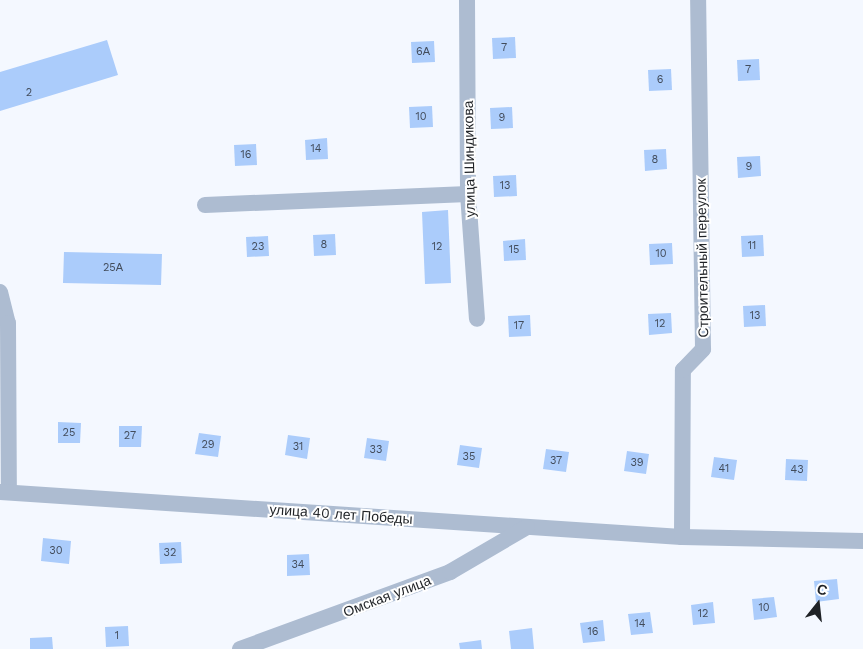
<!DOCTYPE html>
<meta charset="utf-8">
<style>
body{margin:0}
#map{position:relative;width:863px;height:649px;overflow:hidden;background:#f4f8ff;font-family:"Work Sans",sans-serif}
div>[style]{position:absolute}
.building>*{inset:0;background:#abccfb}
.minor>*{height:16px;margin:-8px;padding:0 8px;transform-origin:8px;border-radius:8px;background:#adbcd1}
span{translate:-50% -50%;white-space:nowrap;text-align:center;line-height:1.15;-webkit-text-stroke:4px #fff;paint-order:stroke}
.number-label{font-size:11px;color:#424c5b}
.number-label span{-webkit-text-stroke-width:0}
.street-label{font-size:14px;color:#1f2226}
.north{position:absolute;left:793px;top:579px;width:50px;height:50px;-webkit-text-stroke:4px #fff;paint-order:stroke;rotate:16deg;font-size:14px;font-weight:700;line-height:20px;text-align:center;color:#1f2226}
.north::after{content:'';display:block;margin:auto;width:18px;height:22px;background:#1f2226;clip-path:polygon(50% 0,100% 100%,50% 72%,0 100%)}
</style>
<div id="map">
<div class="building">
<div style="clip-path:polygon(515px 37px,516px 58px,493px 59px,492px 38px)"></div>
<div style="clip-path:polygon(107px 40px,118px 75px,0 111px,0 72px)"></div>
<div style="clip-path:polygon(434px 41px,435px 62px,412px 63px,411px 42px)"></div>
<div style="clip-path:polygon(759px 59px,760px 80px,738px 81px,737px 60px)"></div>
<div style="clip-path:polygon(671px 69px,672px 90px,649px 91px,648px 70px)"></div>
<div style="clip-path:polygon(432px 106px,433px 127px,410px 128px,409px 107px)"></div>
<div style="clip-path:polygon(512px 107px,513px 128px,491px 129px,490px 108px)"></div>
<div style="clip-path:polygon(327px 138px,328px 159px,306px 160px,305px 140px)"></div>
<div style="clip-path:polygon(256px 144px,257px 165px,235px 166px,234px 145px)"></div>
<div style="clip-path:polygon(666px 149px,667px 169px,645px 171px,644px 150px)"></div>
<div style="clip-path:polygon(760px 156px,761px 176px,738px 178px,737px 157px)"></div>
<div style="clip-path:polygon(516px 175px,517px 196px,494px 197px,493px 176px)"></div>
<div style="clip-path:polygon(448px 210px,451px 283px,425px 284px,422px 212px)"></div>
<div style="clip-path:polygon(335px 234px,336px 255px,314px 256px,313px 235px)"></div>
<div style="clip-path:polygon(763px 235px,764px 256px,742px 257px,741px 236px)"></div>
<div style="clip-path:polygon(268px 236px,269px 256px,247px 257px,246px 237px)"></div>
<div style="clip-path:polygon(525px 239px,526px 260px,504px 261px,503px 241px)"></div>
<div style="clip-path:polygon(672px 243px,673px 264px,650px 265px,649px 244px)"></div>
<div style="clip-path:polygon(64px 252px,162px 254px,161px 285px,63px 283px)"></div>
<div style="clip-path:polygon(765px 305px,766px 326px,744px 327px,743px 306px)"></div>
<div style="clip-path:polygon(671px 313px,672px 333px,649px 335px,648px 314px)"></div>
<div style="clip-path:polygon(530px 315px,531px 336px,509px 337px,508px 316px)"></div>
<div style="clip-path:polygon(58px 422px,81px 423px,80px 443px,58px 443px)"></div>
<div style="clip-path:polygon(119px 426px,142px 426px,141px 447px,119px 447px)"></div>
<div style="clip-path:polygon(199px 433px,221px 436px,218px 457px,195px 454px)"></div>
<div style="clip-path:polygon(288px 435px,310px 438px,307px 459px,285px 455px)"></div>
<div style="clip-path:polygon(367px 438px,389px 441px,386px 461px,364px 458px)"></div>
<div style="clip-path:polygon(460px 445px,482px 448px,479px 468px,457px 465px)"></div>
<div style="clip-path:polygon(546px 449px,569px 452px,566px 472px,543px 469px)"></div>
<div style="clip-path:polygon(627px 451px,649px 454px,646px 474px,624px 471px)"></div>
<div style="clip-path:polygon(714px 457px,737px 460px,734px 480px,711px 477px)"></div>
<div style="clip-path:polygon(786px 459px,808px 460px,807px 481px,785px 480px)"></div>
<div style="clip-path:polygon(43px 538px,71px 541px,69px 564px,41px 561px)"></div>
<div style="clip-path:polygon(181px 542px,182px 563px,160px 564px,159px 543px)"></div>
<div style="clip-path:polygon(309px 554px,310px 575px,287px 576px,287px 555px)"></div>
<div style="clip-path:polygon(837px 579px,839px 599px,816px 602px,814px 581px)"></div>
<div style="clip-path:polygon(774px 597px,777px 617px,754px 620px,752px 599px)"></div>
<div style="clip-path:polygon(713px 602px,715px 623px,693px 625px,691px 605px)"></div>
<div style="clip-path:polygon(650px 612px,653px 633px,631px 635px,628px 614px)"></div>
<div style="clip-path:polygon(603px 620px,605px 641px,583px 643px,580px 623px)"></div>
<div style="clip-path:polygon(128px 626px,129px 646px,106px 647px,105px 627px)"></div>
<div style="clip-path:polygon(532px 628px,534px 649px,511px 649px,509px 631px)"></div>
<div style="clip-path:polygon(52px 637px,53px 649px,30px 649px,30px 638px)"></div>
<div style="clip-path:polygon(481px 640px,482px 649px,460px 649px,459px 643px)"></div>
</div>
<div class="minor">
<div style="left:467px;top:0;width:194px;rotate:89.7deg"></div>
<div style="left:468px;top:194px;width:125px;rotate:85.9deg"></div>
<div style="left:205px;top:205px;width:263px;rotate:-2.4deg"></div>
<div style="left:0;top:292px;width:32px;rotate:76deg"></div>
<div style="left:8px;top:323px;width:169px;rotate:89.7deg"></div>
<div style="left:0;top:492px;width:683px;rotate:3.78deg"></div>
<div style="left:682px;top:537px;width:181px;rotate:1.3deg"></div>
<div style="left:682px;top:537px;width:167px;rotate:-89.7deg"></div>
<div style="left:683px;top:370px;width:29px;rotate:-46deg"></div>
<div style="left:703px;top:349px;width:349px;rotate:-90.8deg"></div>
<div style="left:240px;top:649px;width:224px;rotate:-20.1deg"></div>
<div style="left:450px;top:572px;width:89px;rotate:-30.3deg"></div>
</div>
<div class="number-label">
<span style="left:504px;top:48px">7</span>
<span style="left:423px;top:52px">6А</span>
<span style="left:748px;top:70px">7</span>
<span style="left:660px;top:80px">6</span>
<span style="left:29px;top:93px">2</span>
<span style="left:421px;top:117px">10</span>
<span style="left:502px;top:118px">9</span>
<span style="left:316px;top:149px">14</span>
<span style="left:246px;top:155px">16</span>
<span style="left:655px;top:160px">8</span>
<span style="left:749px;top:167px">9</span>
<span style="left:505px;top:186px">13</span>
<span style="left:324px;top:245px">8</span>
<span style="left:752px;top:246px">11</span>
<span style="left:258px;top:247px">23</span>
<span style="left:437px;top:247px">12</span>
<span style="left:514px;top:250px">15</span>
<span style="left:661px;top:254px">10</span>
<span style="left:113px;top:268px">25А</span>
<span style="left:755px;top:316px">13</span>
<span style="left:660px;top:324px">12</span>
<span style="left:519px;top:326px">17</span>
<span style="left:69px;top:433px">25</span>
<span style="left:130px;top:436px">27</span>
<span style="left:208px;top:445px">29</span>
<span style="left:298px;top:447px">31</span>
<span style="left:376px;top:450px">33</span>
<span style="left:469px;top:457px">35</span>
<span style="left:556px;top:461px">37</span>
<span style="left:637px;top:463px">39</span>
<span style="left:724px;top:469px">41</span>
<span style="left:797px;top:470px">43</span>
<span style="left:56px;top:551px">30</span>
<span style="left:170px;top:553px">32</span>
<span style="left:298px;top:565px">34</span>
<span style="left:764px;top:608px">10</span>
<span style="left:703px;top:614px">12</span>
<span style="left:640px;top:624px">14</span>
<span style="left:593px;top:632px">16</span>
<span style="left:117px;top:636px">1</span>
</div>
<div class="street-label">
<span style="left:469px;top:159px;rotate:-91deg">улица Шиндикова</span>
<span style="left:702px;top:258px;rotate:-91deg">Строительный переулок</span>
<span style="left:341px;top:514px;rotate:4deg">улица 40 лет Победы</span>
<span style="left:387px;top:596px;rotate:-21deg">Омская улица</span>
</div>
<div class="north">С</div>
</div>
